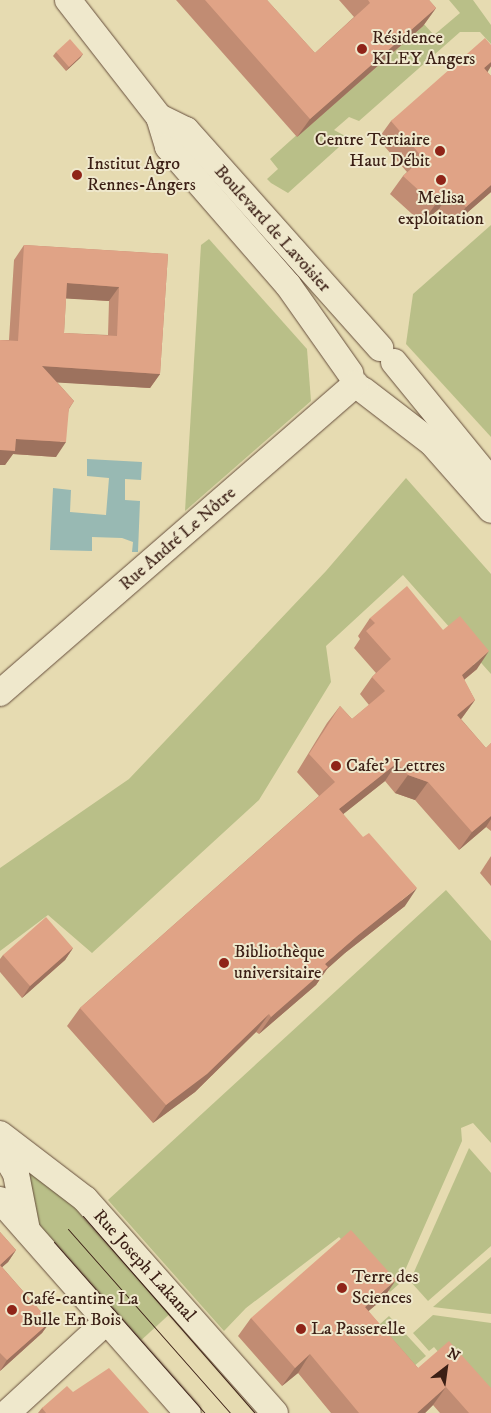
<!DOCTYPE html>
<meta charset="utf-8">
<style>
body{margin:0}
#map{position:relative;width:491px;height:1413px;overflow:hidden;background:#e6dbb1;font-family:"IM FELL DW Pica",serif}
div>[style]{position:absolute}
.green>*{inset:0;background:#b9bf88}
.water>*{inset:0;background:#98b9b3}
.roads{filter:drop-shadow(0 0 1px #664e3c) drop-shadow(0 0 1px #664e3c)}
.minor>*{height:26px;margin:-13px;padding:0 13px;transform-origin:13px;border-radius:13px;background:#efe8cc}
.tram>*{height:1px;margin:-0.5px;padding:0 0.5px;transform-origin:0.5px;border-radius:0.5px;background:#3b1f15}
.wall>*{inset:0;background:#c18c73}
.shaded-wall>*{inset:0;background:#9d725e}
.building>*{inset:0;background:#e0a386}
.dots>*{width:14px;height:14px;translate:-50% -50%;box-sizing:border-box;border:2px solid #efe8cc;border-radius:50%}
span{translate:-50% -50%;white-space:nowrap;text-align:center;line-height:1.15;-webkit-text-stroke:4px #efe8cc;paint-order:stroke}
.poi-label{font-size:18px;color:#3b1f15}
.left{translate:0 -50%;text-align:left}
.right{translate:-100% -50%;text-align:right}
.street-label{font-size:18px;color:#3b1f15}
.north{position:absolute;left:421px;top:1343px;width:50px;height:50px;-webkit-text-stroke:4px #efe8cc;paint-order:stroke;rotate:30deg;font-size:14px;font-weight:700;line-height:20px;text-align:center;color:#3b1f15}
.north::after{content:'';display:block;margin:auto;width:18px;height:22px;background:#3b1f15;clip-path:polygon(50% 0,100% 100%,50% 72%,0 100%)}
</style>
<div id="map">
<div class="green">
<div style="clip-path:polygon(449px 0,473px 0,491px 25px,491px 44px,480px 32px,460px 32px,359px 121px,349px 117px,334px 130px,349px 138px,288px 193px,271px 183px,267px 179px,278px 169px,270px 159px,422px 22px,434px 35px,460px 13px)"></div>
<div style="clip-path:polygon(491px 225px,491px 437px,406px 344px,413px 294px)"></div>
<div style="clip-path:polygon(209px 239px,307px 349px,311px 401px,185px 511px,201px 245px)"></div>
<div style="clip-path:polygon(406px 478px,491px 574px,491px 674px,403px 575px,326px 646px,331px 682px,259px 800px,92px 953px,48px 915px,0 951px,0 868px,129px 779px,326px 571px)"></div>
<div style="clip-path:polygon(446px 890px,491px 941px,491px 1143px,473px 1123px,461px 1128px,462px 1141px,399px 1284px,390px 1292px,339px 1237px,246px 1308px,224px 1331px,108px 1200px)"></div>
<div style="clip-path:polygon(469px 1148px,491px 1173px,491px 1246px,428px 1301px,410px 1281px)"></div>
<div style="clip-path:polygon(18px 1160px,48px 1178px,173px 1311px,137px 1344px,38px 1225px)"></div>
<div style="clip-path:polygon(491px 1257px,491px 1314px,433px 1307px)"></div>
<div style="clip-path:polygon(433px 1315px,491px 1323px,491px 1413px,434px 1347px,429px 1351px,413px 1333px)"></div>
<div style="clip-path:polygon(389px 1316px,426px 1356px,407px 1372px,371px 1332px)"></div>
</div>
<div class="water">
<div style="clip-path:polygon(87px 459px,142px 462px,141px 480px,125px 479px,125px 500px,140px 501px,138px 552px,132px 552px,133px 542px,122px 538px,92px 537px,92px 551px,50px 550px,53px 488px,71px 490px,70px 512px,106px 515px,109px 478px,87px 476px)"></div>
</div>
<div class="roads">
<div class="minor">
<div style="left:68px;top:0;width:148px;rotate:52.1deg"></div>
<div style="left:159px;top:117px;width:31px;rotate:73deg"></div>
<div style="left:168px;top:147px;width:183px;rotate:49deg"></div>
<div style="left:288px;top:285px;width:108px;rotate:54.8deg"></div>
<div style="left:159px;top:117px;width:30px;rotate:26deg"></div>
<div style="left:186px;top:130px;width:292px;rotate:48.3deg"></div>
<div style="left:394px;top:362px;width:154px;rotate:50.8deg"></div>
<div style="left:363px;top:390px;width:87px;rotate:37.5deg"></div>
<div style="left:432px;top:443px;width:89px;rotate:48.6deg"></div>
<div style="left:0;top:693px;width:471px;rotate:-41deg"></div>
<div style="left:0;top:1134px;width:107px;rotate:37.4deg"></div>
<div style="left:85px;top:1199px;width:286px;rotate:48.4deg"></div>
<div style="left:0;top:1147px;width:31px;rotate:59deg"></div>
<div style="left:16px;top:1174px;width:57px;rotate:78.9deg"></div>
<div style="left:0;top:1200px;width:284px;rotate:48.6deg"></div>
<div style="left:7px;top:1413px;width:134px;rotate:-42.6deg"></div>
</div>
</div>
<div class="tram">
<div style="left:83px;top:1216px;width:262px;rotate:48.9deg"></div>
<div style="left:68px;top:1229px;width:245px;rotate:48.6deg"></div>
<div style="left:54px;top:1242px;width:228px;rotate:48.6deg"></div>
</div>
<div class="wall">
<div style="clip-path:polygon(176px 0,267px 0,315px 53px,354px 17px,339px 0,429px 0,436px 8px,423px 26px,297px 137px)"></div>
<div style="clip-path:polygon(491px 45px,491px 66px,487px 72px,491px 76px,491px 192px,453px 225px,439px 209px,422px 223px,390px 194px,403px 176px,407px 172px,378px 139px,391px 121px)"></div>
<div style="clip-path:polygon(56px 52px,83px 54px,80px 58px,66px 71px,53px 56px)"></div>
<div style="clip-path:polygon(evenodd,24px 245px,168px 254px,160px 374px,150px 388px,57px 382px,74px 401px,69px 409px,56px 457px,13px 454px,5px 465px,0 465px,0 340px,9px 340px,14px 260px,24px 245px,66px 298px,109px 301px,108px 335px,64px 333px,66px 298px)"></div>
<div style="clip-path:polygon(370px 618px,443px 630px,477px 669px,464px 680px,475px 700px,461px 719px,486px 748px,491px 743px,491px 831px,486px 827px,459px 850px,415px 800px,395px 793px,385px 781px,343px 814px,405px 906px,345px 953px,327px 969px,316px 985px,259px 1034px,256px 1032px,195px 1092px,153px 1123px,67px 1026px,80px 1008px,319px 796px,297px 772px,327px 723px,340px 706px,352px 719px,369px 705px,360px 694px,372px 677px,376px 673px,354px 648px,360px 639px,358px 636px)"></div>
<div style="clip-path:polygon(491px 856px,491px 886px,480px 873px)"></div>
<div style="clip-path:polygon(73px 948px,65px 960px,22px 998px,0 972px,0 959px,3px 955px)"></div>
<div style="clip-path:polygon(0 1232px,16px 1250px,8px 1262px,2px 1267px,50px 1322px,42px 1333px,0 1371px)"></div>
<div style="clip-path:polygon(383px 1299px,368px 1311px,418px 1368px,491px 1413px,440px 1413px,433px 1405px,425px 1413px,331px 1413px,298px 1373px,282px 1386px,238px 1336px,251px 1318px)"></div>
<div style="clip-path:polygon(73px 1392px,149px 1413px,38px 1413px,42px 1408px)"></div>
</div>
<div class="shaded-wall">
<div style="clip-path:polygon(436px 8px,423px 26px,297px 137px,310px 119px)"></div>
<div style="clip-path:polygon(83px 54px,80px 58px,66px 71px,69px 67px)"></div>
<div style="clip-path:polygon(491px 62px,491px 66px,487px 73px,484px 68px)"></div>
<div style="clip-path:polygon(491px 185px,491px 192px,453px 225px,466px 207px)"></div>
<div style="clip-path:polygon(451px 190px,439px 209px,422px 223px,435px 205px)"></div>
<div style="clip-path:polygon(67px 283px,119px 287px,109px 301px,57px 298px)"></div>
<div style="clip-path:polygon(42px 366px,160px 374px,150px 388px,32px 381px)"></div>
<div style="clip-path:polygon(16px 439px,66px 442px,56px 457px,13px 454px,5px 465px,0 465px,0 450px)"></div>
<div style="clip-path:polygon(489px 651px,477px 669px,449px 692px,462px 675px)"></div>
<div style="clip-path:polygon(475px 700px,462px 718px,445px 733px,457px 715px)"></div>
<div style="clip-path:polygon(397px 763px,385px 781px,327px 827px,339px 809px)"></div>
<div style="clip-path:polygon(408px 775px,428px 782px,415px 800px,395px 793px)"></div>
<div style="clip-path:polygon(491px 816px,491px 819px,486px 827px,459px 850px,472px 832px)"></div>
<div style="clip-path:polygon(417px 888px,405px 906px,345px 953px,327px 969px,316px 985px,259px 1034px,271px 1017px,325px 964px,357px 936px)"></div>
<div style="clip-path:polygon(73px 948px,65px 960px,22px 998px,30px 986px)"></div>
<div style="clip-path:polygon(269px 1014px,256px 1032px,195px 1092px,153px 1123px,166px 1105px)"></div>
<div style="clip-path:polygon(16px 1250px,8px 1262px,0 1269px,0 1265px)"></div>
<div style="clip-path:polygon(396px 1280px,383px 1299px,352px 1325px,365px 1307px)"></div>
<div style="clip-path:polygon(50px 1322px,42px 1333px,0 1371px,7px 1360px)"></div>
<div style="clip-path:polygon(310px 1354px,298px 1373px,282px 1386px,295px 1368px)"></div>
<div style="clip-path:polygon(446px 1387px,433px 1405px,425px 1413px,417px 1413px)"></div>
</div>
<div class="building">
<div style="clip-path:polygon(205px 0,267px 0,315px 53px,370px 3px,368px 0,429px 0,436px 8px,310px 119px)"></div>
<div style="clip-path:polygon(485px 38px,491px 45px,491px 62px,484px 68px,491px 76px,491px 185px,466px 207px,451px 190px,435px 205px,403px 176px,423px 158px,391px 121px)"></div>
<div style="clip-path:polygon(70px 39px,83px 54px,69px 67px,56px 52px)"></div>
<div style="clip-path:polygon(evenodd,24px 245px,168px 254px,160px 374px,42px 366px,74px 401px,69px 408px,66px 442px,16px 439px,15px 451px,0 450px,0 340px,18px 341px,24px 245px,67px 283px,119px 287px,117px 336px,64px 333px,67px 283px)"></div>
<div style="clip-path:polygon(407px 586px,443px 630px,460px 616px,489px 651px,462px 675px,475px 700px,457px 715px,486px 748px,491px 743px,491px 816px,472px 832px,428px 782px,408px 775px,397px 763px,339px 809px,363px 837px,369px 833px,417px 888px,357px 936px,325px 964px,328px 967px,271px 1017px,269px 1014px,207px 1074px,166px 1105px,80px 1008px,335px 782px,309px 754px,340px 706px,352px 719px,385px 691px,372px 677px,391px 659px,366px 631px,375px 623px,370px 618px)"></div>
<div style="clip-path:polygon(46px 917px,73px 948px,30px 986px,3px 955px)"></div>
<div style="clip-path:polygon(351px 1230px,396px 1280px,365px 1307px,418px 1368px,449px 1341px,491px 1388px,491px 1413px,469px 1413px,446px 1387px,417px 1413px,359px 1413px,310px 1354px,295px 1368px,251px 1318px)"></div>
<div style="clip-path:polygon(0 1232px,16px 1250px,0 1265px,50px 1322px,7px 1360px,0 1353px)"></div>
<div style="clip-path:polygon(109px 1368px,149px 1413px,46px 1413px,42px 1408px,67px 1386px,73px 1392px)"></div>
</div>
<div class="dots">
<div style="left:362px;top:49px;background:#8f2418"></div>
<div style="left:440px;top:151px;background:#8f2418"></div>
<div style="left:77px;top:175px;background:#8f2418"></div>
<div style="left:441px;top:180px;background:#8f2418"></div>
<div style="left:336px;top:766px;background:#8f2418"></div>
<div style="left:224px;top:963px;background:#8f2418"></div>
<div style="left:342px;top:1288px;background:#8f2418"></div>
<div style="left:12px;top:1310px;background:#8f2418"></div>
<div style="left:301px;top:1329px;background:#8f2418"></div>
</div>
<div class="poi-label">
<span class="left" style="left:372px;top:49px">Résidence<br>KLEY Angers</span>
<span class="right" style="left:430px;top:151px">Centre Tertiaire<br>Haut Débit</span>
<span class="left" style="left:87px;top:175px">Institut Agro<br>Rennes-Angers</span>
<span style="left:441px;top:209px">Melisa<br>exploitation</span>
<span class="left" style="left:346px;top:766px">Cafet’ Lettres</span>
<span class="left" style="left:234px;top:963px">Bibliothèque<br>universitaire</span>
<span class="left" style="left:352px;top:1288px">Terre des<br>Sciences</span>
<span class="left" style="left:22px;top:1310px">Café-cantine La<br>Bulle En Bois</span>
<span class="left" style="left:311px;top:1329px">La Passerelle</span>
</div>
<div class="street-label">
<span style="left:272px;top:229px;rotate:48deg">Boulevard de Lavoisier</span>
<span style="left:178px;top:539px;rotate:-41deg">Rue André Le Nôtre</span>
<span style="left:144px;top:1266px;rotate:48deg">Rue Joseph Lakanal</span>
</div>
<div class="north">N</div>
</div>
